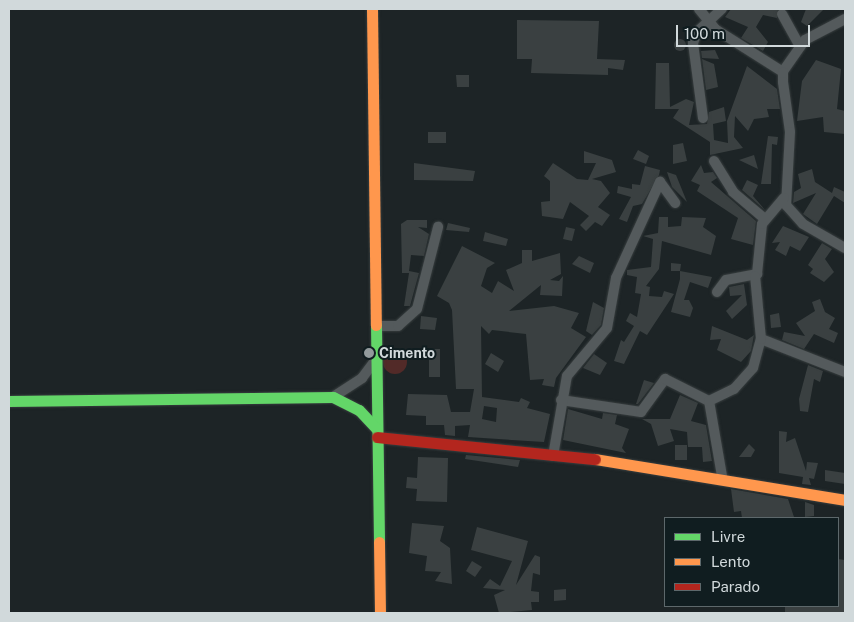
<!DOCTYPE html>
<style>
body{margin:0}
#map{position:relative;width:854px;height:622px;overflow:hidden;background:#1d2426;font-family:"Public Sans",sans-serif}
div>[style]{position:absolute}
.green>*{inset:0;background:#522a28}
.round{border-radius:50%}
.building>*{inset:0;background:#3a4041}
.roads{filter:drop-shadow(0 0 1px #383e3f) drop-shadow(0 0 1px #383e3f)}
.street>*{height:10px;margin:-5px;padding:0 5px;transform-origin:5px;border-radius:5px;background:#545a5c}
.fast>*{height:11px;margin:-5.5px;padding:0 5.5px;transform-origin:5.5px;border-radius:5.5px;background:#63d668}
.slow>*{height:11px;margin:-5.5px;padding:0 5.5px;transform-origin:5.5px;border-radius:5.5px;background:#ff974d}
.jam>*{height:11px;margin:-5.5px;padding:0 5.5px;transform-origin:5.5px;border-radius:5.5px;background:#b3261e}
.dots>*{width:14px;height:14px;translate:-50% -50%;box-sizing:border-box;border:2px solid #101d20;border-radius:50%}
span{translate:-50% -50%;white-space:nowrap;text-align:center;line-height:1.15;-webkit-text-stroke:4px #101d20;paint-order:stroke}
.poi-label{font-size:14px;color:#d1d9db;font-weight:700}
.left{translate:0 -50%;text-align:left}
.frame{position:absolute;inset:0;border:10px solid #d1d9db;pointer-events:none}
.legend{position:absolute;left:664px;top:517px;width:175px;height:90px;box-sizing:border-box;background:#101d20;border:1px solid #5d686b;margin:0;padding:6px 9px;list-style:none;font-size:15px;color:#d1d9db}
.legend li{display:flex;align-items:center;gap:10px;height:25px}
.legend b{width:25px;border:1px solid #5d686b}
.scale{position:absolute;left:676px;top:25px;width:134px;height:22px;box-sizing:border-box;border:2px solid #d1d9db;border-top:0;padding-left:6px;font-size:15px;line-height:18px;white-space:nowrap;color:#d1d9db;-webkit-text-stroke:4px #101d20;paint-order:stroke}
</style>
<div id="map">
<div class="green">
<div class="round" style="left:383px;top:350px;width:24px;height:24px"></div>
</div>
<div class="building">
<div style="clip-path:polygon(731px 9px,778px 9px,777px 18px,763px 15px,756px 27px,768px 42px,763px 51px,741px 38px,748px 27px,725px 17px)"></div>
<div style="clip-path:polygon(806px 9px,824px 9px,807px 26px,801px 22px)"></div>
<div style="clip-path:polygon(517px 20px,599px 21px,597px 59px,625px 60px,623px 70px,608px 68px,608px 75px,531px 73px,532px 59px,517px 59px)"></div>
<div class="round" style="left:674px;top:39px;width:12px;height:12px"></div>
<div style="clip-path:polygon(715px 50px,719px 59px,702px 58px,701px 51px)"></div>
<div style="clip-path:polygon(702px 59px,714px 64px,718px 87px,706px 90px)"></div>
<div style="clip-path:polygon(816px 60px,841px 69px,837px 109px,845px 111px,845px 134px,824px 132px,823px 117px,797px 121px,802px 81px)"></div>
<div style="clip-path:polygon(656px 63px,669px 63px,670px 107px,686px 99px,694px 102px,689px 125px,707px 124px,709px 112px,724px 107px,726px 121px,713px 124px,714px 140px,728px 143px,727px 121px,747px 66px,777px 89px,780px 109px,767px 109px,769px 117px,754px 119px,748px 131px,735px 116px,734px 137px,743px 148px,710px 155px,710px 142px,673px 118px,679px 109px,655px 109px)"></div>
<div style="clip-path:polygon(456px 75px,469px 75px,469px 87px,457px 87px)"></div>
<div style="clip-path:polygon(428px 132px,446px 132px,446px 143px,428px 143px)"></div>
<div style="clip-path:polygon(768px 136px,778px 137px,777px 145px,772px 144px,771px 184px,761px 184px)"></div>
<div style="clip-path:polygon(683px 143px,687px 161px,673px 164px,673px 145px)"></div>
<div style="clip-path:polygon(638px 150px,649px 156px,646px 164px,633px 159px)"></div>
<div style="clip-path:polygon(584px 151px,612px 160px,616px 172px,592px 179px,601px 181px,610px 193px,598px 207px,610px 215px,602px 226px,595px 222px,586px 231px,580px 225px,589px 216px,570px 202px,563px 219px,542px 216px,541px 202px,550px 201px,550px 181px,544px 176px,553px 163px,577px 179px,588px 180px,596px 163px,584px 163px)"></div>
<div style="clip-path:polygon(754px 155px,758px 169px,739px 160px)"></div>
<div style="clip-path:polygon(414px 163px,475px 171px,473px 181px,414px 180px)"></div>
<div style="clip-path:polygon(701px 165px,704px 173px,713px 172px,717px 178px,711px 182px,756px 221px,753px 245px,731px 239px,738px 218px,697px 191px,700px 185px,691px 181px)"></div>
<div style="clip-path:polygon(645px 166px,660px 170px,659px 175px,642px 204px,633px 206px,627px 222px,619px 219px,631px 197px,617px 193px,618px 186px,632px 189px,632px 184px,640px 185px)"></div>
<div style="clip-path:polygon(812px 169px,815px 182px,832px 193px,834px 187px,845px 192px,845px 203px,834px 196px,817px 224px,803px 214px,816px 193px,793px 203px,794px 192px,801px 188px,798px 174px)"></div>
<div style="clip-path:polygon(667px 172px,676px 175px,687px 202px,672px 187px)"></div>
<div style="clip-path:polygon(747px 180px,758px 185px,753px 196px,765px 210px,742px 190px)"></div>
<div style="clip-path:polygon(659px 217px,668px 217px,668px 227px,681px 226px,682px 217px,706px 218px,703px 227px,716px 236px,711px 255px,662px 241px,659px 269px,646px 286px,650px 287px,649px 296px,662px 297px,664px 291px,674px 294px,647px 335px,640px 331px,624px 364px,614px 361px,621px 340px,624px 342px,634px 326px,626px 321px,630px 313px,637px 317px,641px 294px,635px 293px,637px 277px,627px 275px,627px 270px,651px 267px,653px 239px,643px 236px,658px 233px)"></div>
<div style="clip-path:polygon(407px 220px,427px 220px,427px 228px,418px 227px,429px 234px,424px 256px,411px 255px,409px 271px,419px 273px,410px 306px,404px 306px,409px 273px,402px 273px,401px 224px)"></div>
<div style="clip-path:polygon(448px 223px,470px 228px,469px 232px,446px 230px)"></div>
<div style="clip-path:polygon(783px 226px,809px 237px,800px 251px,790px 246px,786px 256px,775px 250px,780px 242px,772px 243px)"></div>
<div style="clip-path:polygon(566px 227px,575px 229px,572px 241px,563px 239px)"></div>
<div style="clip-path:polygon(485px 232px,508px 239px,506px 246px,483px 241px)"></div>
<div style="clip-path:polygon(822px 243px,832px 249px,825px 259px,834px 272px,824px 282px,810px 273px,813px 269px,808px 265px)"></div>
<div style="clip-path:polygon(evenodd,462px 246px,495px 263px,487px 268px,481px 286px,492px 293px,498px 281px,514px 291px,506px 270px,522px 263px,522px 250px,532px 250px,532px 261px,560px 253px,561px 274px,550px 280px,559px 281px,563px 276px,562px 296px,540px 295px,541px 285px,509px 311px,554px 306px,579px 313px,571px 328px,586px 337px,556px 378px,554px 387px,542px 385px,544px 379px,530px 380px,526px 334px,492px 330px,489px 334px,481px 326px,482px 397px,519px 402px,521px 398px,530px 402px,527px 408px,550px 414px,544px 442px,468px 437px,470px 425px,455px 426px,455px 436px,445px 435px,444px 425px,426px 425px,426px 416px,406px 415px,408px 394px,447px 395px,451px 412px,470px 412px,474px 389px,456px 389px,452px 310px,449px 303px,437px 296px,462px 246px,484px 406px,497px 408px,496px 422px,482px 419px,484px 406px)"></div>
<div style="clip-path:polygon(579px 256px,594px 263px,590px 273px,572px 264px)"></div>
<div style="clip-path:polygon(671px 263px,681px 264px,680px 271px,712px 277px,708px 288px,690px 282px,684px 300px,689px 300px,693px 308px,690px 317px,671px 312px,680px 279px,680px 271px,671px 271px)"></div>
<div style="clip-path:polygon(744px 284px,747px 305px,732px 319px,726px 311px,742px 295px,730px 296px,729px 287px)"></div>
<div style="clip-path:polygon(820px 299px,825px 312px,835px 318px,829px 329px,838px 333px,834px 343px,814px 334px,804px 349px,782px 340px,784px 332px,805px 336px,796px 323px,815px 311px,812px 302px)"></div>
<div style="clip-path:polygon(593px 302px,604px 308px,601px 325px,592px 335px,586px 331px)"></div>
<div style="clip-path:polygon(779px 313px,781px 327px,771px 328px,770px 315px)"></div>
<div style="clip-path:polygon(421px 316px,437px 318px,435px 330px,420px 329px)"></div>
<div style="clip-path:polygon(712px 326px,747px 340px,754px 335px,751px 351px,741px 362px,717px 350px,721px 339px,710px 340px)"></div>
<div style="clip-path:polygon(429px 349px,440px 349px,440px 377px,429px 377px)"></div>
<div style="clip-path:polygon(491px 353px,504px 361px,498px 372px,485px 364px)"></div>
<div style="clip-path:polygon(594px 354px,607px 363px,600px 375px,583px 368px)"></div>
<div style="clip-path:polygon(808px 365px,823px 371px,820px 382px,814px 379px,808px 412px,800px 411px,799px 399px)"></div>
<div style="clip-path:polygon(644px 380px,654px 383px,638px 404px,636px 404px)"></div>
<div style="clip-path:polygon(680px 395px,698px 403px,691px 421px,706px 425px,712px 461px,703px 462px,702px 447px,688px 447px,687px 432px,670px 429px,674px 441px,658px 446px,651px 424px,642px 419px,670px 419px)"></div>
<div style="clip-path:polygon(568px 409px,602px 419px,603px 413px,617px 415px,615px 424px,629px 429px,622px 448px,626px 453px,563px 440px)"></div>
<div style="clip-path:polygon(779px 431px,787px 432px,786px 442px,795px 438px,806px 471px,807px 462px,818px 463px,814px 479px,809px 478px,811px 485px,802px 484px,803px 477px,779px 473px)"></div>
<div style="clip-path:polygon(749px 444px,755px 450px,751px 457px,739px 457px)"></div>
<div style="clip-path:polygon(675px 445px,687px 445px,687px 460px,675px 460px)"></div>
<div style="clip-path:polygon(466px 455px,520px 460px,518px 467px,465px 459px)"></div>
<div style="clip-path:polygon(418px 457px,448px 458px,447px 502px,416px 501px,417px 489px,406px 488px,407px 477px,417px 478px)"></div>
<div style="clip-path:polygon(825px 470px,845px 473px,845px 484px,825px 481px)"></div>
<div style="clip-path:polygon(731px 489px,788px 499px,794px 517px,742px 518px,741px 511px,734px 512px)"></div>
<div style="clip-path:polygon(805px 502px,814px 505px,814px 516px,805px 517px)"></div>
<div style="clip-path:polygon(412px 523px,444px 526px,440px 541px,450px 548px,452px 584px,435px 581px,441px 572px,425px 571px,427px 556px,409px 553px)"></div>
<div style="clip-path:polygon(477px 527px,528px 541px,516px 585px,535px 555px,540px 557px,540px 575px,533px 573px,531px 591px,539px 592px,539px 602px,531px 602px,532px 610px,499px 613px,494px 595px,505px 590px,483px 588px,490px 579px,500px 586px,512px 561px,471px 550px)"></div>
<div style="clip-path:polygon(838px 559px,845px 560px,845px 613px,785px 613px,785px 606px,838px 606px)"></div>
<div style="clip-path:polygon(472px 561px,482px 567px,475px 577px,466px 571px)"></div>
<div style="clip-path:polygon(566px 589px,566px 600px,554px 601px,554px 590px)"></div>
</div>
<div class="roads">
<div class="street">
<div style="left:699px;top:9px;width:26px;rotate:51deg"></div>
<div style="left:715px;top:29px;width:80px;rotate:32.3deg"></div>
<div style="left:782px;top:14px;width:37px;rotate:61deg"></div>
<div style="left:845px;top:19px;width:45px;rotate:152.3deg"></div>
<div style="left:805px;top:40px;width:39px;rotate:125deg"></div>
<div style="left:783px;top:72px;width:10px;rotate:90deg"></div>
<div style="left:783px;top:82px;width:50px;rotate:82deg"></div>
<div style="left:790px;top:132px;width:73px;rotate:93.1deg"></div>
<div style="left:786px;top:205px;width:25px;rotate:48deg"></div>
<div style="left:803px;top:224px;width:48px;rotate:29.7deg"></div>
<div style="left:703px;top:118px;width:76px;rotate:-97.6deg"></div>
<div style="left:693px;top:43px;width:12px;rotate:-70deg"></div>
<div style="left:697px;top:32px;width:34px;rotate:-43deg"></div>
<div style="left:714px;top:161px;width:36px;rotate:58deg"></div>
<div style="left:733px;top:192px;width:42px;rotate:40.2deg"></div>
<div style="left:717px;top:292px;width:15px;rotate:-53deg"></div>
<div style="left:726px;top:280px;width:32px;rotate:-11deg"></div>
<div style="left:757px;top:274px;width:50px;rotate:-84.3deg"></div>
<div style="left:762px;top:224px;width:34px;rotate:-50deg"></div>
<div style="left:377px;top:326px;width:21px"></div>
<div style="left:398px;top:326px;width:25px;rotate:-42deg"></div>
<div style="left:417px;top:309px;width:85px;rotate:-75.6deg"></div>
<div style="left:761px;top:339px;width:90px;rotate:21.4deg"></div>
<div style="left:333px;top:397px;width:35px;rotate:-33deg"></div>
<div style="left:362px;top:378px;width:25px;rotate:-53deg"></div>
<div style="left:561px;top:400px;width:81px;rotate:8.5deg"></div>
<div style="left:641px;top:412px;width:41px;rotate:-54deg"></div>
<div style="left:665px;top:379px;width:49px;rotate:26.6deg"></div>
<div style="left:553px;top:456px;width:81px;rotate:-80.1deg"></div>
<div style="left:567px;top:376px;width:62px;rotate:-50.2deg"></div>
<div style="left:607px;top:328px;width:51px;rotate:-79.8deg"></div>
<div style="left:616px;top:278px;width:106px;rotate:-65.4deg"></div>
<div style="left:660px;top:182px;width:26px;rotate:54deg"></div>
<div style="left:722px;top:476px;width:76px;rotate:-99.8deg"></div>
<div style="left:709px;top:401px;width:28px;rotate:-26deg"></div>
<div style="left:734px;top:389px;width:28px;rotate:-48deg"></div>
<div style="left:753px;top:368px;width:30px;rotate:-75deg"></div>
<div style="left:761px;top:339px;width:63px;rotate:-95.4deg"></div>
</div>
<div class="fast">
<div style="left:376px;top:325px;width:217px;rotate:89.2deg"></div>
<div style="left:9px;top:401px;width:324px;rotate:-0.7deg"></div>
<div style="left:333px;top:397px;width:29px;rotate:27deg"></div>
<div style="left:359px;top:410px;width:25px;rotate:47deg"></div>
</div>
<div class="slow">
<div style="left:372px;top:9px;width:316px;rotate:89.3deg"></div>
<div style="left:595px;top:459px;width:253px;rotate:9.3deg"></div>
<div style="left:379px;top:542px;width:71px;rotate:89.2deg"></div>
</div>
<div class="jam">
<div style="left:377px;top:437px;width:219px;rotate:5.8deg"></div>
</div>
</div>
<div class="dots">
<div style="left:369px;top:353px;background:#929a9c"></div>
</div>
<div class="poi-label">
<span class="left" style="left:379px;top:353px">Cimento</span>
</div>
<div class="frame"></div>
<ul class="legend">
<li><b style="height:6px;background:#63d668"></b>Livre</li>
<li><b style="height:6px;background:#ff974d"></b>Lento</li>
<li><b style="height:6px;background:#b3261e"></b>Parado</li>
</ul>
<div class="scale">100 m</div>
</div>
